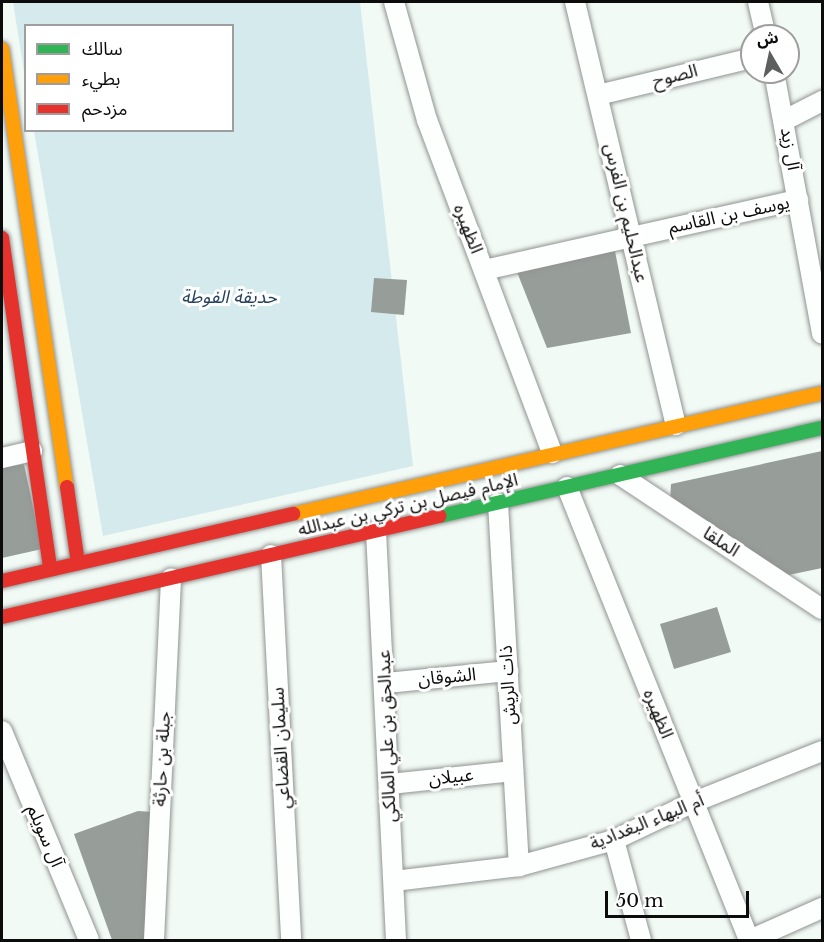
<!DOCTYPE html>
<meta charset="utf-8">
<style>
body{margin:0}
#map{position:relative;width:824px;height:942px;overflow:hidden;background:#f2faf5;font-family:"Libre Baskerville","Noto Sans Arabic",serif}
div>[style]{position:absolute}
.green>*{inset:0;background:#d4eaec}
.building>*{inset:0;background:#979d99}
.roads{filter:drop-shadow(0 0 2px #909391) drop-shadow(0 0 2px #909391)}
.street>*{height:20px;margin:-10px;padding:0 10px;transform-origin:10px;border-radius:10px;background:#fdfefe}
.fast>*{height:14px;margin:-7px;padding:0 7px;transform-origin:7px;border-radius:7px;background:#30b455}
.slow>*{height:14px;margin:-7px;padding:0 7px;transform-origin:7px;border-radius:7px;background:#ff9f0a}
.jam>*{height:14px;margin:-7px;padding:0 7px;transform-origin:7px;border-radius:7px;background:#e5322d}
span{translate:-50% -50%;white-space:nowrap;text-align:center;line-height:1.15;-webkit-text-stroke:6px #fff;paint-order:stroke}
.street-label{font-size:18px;color:#0c0c0c}
.park-label{font-size:18px;color:#24425d;font-style:italic}
.frame{position:absolute;inset:0;border:3px solid #0c0c0c;pointer-events:none}
.legend{position:absolute;left:24px;top:24px;width:210px;height:108px;box-sizing:border-box;background:#fff;border:2px solid #9e9e9e;margin:0;padding:8px 10px;list-style:none;font-size:18px;color:#0c0c0c}
.legend li{display:flex;align-items:center;gap:12px;height:30px}
.legend b{width:30px;border:2px solid #9e9e9e}
.north{position:absolute;left:740px;top:24px;width:60px;height:60px;box-sizing:border-box;background:#fff;border:2px solid #9e9e9e;border-radius:50%;rotate:351deg;font-size:16px;font-weight:700;line-height:24px;text-align:center;color:#0c0c0c}
.north::after{content:'';display:block;margin:auto;width:21px;height:27px;background:#5c5f5e;clip-path:polygon(50% 0,100% 100%,50% 72%,0 100%)}
.scale{position:absolute;left:605px;top:891px;width:144px;height:27px;box-sizing:border-box;border:3px solid #0c0c0c;border-top:0;padding-left:8px;font-size:18px;line-height:21px;white-space:nowrap;color:#0c0c0c;-webkit-text-stroke:4px #fff;paint-order:stroke}
</style>
<div id="map">
<div class="green">
<div style="clip-path:polygon(13px 2px,360px 2px,413px 466px,103px 536px,34px 131px,232px 130px,232px 26px,26px 26px,25px 78px)"></div>
</div>
<div class="building">
<div style="clip-path:polygon(614px 246px,631px 333px,547px 348px,515px 267px)"></div>
<div style="clip-path:polygon(374px 278px,407px 280px,404px 315px,371px 312px)"></div>
<div style="clip-path:polygon(822px 451px,822px 568px,784px 576px,670px 502px,671px 484px)"></div>
<div style="clip-path:polygon(24px 464px,42px 549px,2px 558px,2px 468px)"></div>
<div style="clip-path:polygon(717px 607px,731px 652px,674px 669px,660px 624px)"></div>
<div style="clip-path:polygon(138px 811px,154px 812px,151px 940px,112px 940px,74px 834px)"></div>
</div>
<div class="roads">
<div class="street">
<div style="left:394px;top:2px;width:123px;rotate:74.4deg"></div>
<div style="left:427px;top:120px;width:356px;rotate:69.4deg"></div>
<div style="left:575px;top:2px;width:435px;rotate:76.6deg"></div>
<div style="left:758px;top:2px;width:35px;rotate:77deg"></div>
<div style="left:774px;top:72px;width:266px;rotate:79.6deg"></div>
<div style="left:598px;top:95px;width:158px;rotate:-13.5deg"></div>
<div style="left:785px;top:120px;width:42px;rotate:-27.2deg"></div>
<div style="left:484px;top:270px;width:322px;rotate:-12.6deg"></div>
<div style="left:2px;top:458px;width:31px;rotate:-13deg"></div>
<div style="left:620px;top:475px;width:242px;rotate:33.6deg"></div>
<div style="left:567px;top:487px;width:488px;rotate:68.1deg"></div>
<div style="left:498px;top:503px;width:364px;rotate:86.7deg"></div>
<div style="left:376px;top:531px;width:409px;rotate:87.2deg"></div>
<div style="left:271px;top:555px;width:386px;rotate:87deg"></div>
<div style="left:386px;top:683px;width:123px;rotate:-5.6deg"></div>
<div style="left:2px;top:731px;width:226px;rotate:67.4deg"></div>
<div style="left:390px;top:784px;width:124px;rotate:-6deg"></div>
<div style="left:614px;top:840px;width:104px;rotate:74.9deg"></div>
<div style="left:394px;top:881px;width:126px;rotate:-6.8deg"></div>
<div style="left:519px;top:866px;width:98px;rotate:-15.3deg"></div>
<div style="left:614px;top:840px;width:89px;rotate:-25.4deg"></div>
<div style="left:694px;top:802px;width:138px;rotate:-21.7deg"></div>
<div style="left:154px;top:940px;width:362px;rotate:-87.3deg"></div>
<div style="left:750px;top:940px;width:79px;rotate:-24deg"></div>
</div>
<div class="fast">
<div style="left:440px;top:516px;width:392px;rotate:-13deg"></div>
</div>
<div class="slow">
<div style="left:2px;top:49px;width:443px;rotate:81.6deg"></div>
<div style="left:293px;top:514px;width:543px;rotate:-12.88deg"></div>
</div>
<div class="jam">
<div style="left:2px;top:238px;width:334px;rotate:81.7deg"></div>
<div style="left:67px;top:487px;width:77px;rotate:81.8deg"></div>
<div style="left:2px;top:581px;width:299px;rotate:-13deg"></div>
<div style="left:2px;top:617px;width:449px;rotate:-13deg"></div>
</div>
</div>
<div class="street-label">
<span style="left:675px;top:76px;rotate:-14deg">الصوح</span>
<span style="left:790px;top:149px;rotate:80deg">آل زيد</span>
<span style="left:626px;top:213px;rotate:77deg">عبدالحليم بن الفرس</span>
<span style="left:729px;top:215px;rotate:-12deg">يوسف بن القاسم</span>
<span style="left:468px;top:229px;rotate:69deg">الظهيره</span>
<span style="left:408px;top:505px;rotate:-13deg">الإمام فيصل بن تركي بن عبدالله</span>
<span style="left:721px;top:542px;rotate:33deg">الملقا</span>
<span style="left:447px;top:677px;rotate:-5deg">الشوقان</span>
<span style="left:508px;top:685px;rotate:-93deg">ذات الريش</span>
<span style="left:658px;top:714px;rotate:68deg">الظهيره</span>
<span style="left:387px;top:736px;rotate:-92deg">عبدالحق بن علي المالكي</span>
<span style="left:281px;top:748px;rotate:-93deg">سليمان القضاعي</span>
<span style="left:162px;top:759px;rotate:-87deg">جبلة بن حارثة</span>
<span style="left:451px;top:777px;rotate:-6deg">عبيلان</span>
<span style="left:647px;top:822px;rotate:-22deg">أم البهاء البغدادية</span>
<span style="left:45px;top:836px;rotate:67deg">آل سويلم</span>
</div>
<div class="park-label">
<span style="left:229px;top:297px">حديقة الفوطة</span>
</div>
<div class="frame"></div>
<ul class="legend">
<li><b style="height:8px;background:#30b455"></b>سالك</li>
<li><b style="height:8px;background:#ff9f0a"></b>بطيء</li>
<li><b style="height:8px;background:#e5322d"></b>مزدحم</li>
</ul>
<div class="north">ش</div>
<div class="scale">50 m</div>
</div>
